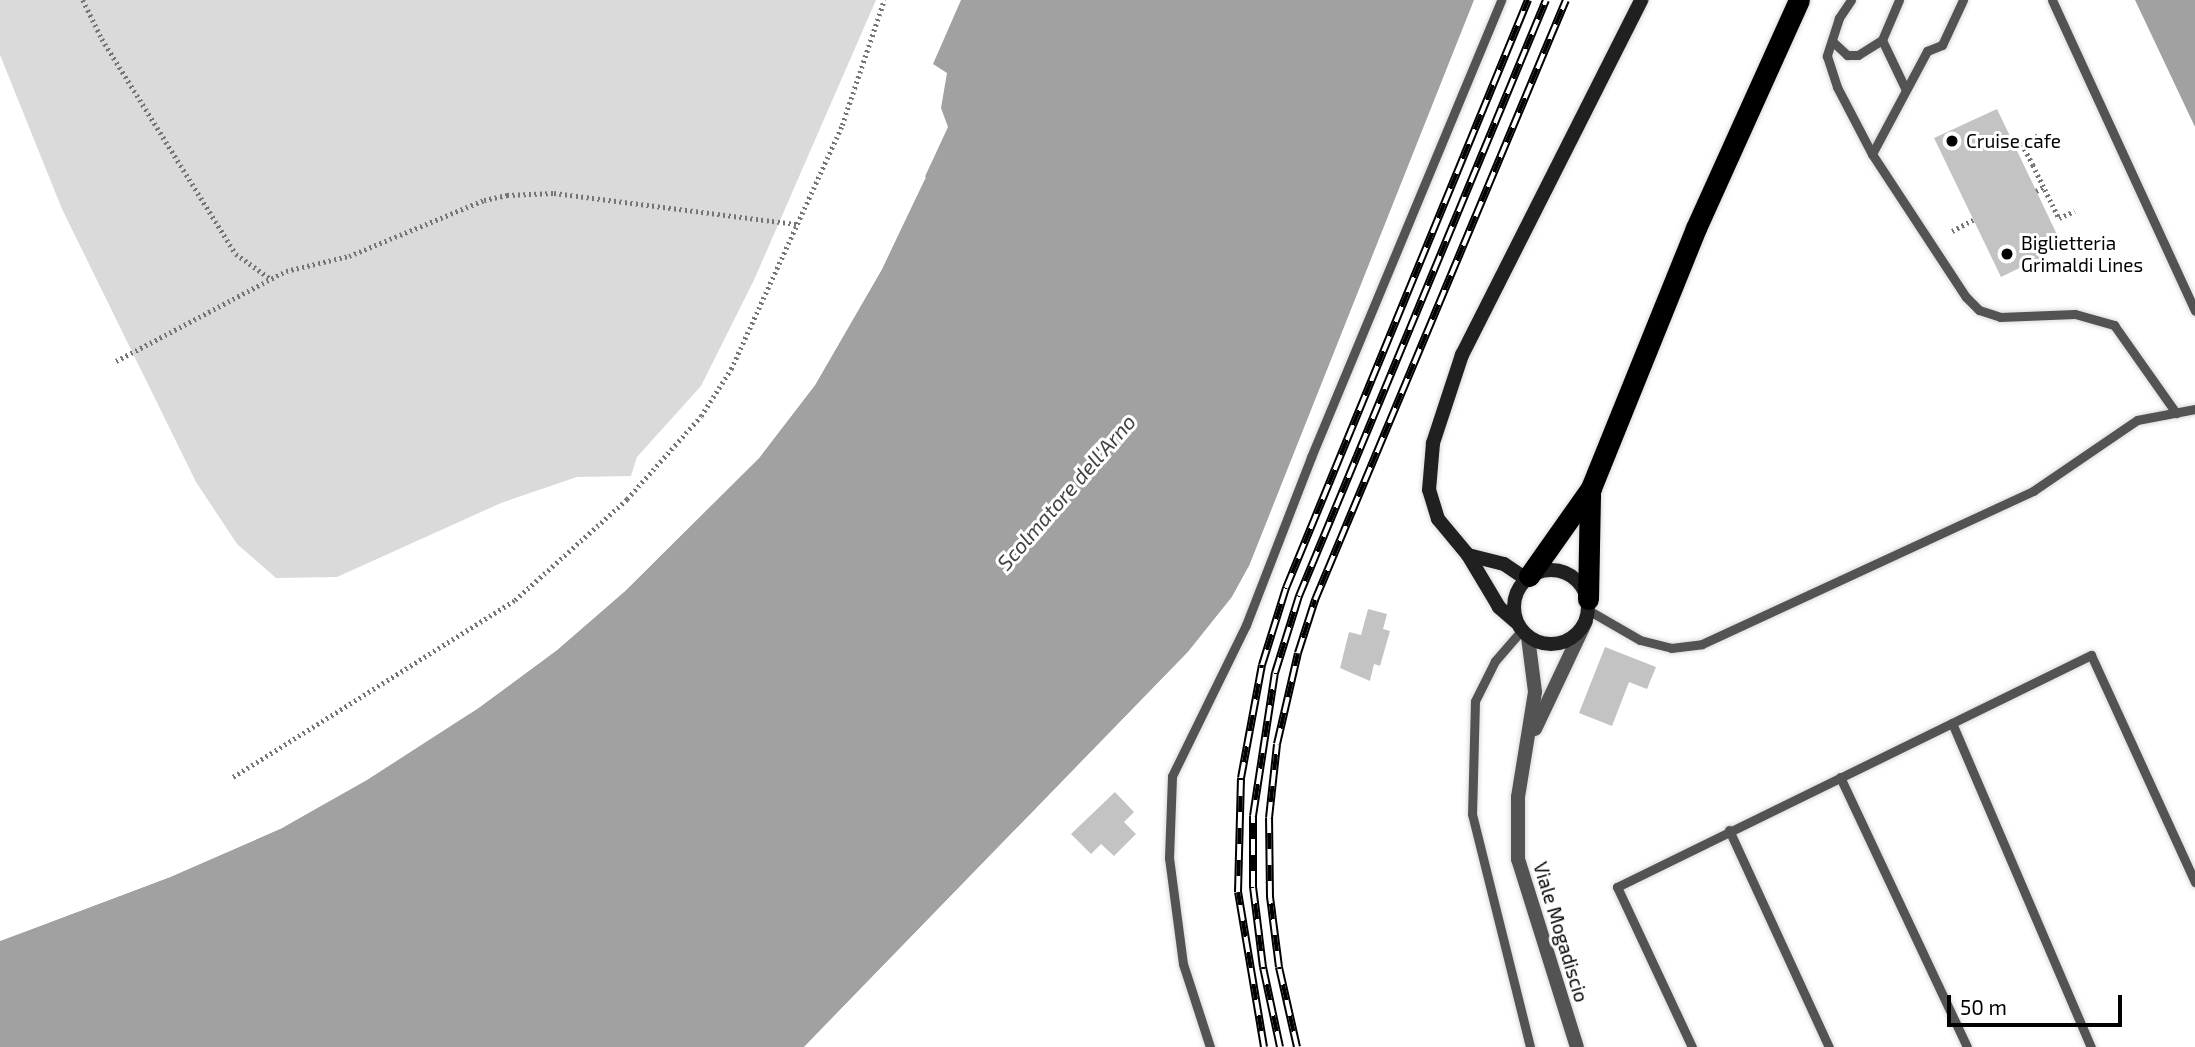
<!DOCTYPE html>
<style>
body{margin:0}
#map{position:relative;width:2195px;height:1047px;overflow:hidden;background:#fff;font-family:"Exo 2",sans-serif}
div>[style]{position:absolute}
.green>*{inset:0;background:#dadada}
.water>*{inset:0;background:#a1a1a1}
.pier>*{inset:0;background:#fff}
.building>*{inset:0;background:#c3c3c3}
.path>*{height:4.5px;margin-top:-2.25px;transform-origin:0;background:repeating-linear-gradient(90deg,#757575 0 2px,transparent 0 5.5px)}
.roads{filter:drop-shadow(0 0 2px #dbdbdb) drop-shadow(0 0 2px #dbdbdb)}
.lane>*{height:9px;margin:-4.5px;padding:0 4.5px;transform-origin:4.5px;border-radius:4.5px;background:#535353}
.street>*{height:14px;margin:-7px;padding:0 7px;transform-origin:7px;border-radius:7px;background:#535353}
.secondary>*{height:14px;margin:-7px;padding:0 7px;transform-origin:7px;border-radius:7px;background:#202020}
.secondary>.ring{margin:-7px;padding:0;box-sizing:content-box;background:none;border:14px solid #202020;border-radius:50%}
.highway>*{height:21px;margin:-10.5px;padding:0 10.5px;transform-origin:10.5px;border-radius:10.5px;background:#000}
.rail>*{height:8px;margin-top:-4px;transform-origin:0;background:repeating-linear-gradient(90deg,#fff 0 16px,#000 0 32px);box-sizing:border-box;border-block:2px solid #000}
.dots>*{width:19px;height:19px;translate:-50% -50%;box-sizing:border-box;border:4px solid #fff;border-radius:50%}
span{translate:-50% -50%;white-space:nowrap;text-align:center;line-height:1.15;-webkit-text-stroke:6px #fff;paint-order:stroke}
.poi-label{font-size:19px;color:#000}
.left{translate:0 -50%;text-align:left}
.street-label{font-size:19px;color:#000}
.water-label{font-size:21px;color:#424242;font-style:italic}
.scale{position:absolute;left:1947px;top:995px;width:175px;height:32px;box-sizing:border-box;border:4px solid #000;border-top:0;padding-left:9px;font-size:21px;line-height:24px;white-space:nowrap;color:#000;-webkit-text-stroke:5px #fff;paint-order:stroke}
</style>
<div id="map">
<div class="green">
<div style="clip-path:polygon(0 0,876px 0,754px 280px,701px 386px,637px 457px,631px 476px,577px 477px,501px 503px,337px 577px,276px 578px,237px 544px,196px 482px,62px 209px,0 55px)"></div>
</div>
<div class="water">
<div style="clip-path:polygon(961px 0,1474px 0,1249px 566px,1232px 597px,1188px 652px,804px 1047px,0 1047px,0 941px,170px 877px,282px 828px,367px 780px,477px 709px,557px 650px,625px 591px,759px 458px,815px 385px,882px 269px,948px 127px,941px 108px,947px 73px,933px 64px)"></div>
<div style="clip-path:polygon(2135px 0,2195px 0,2195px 127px)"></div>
</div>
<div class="pier">
<div style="clip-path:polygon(922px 176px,926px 177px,882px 269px,815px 385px,759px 458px,625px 591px,557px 650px,477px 709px,282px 828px,170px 877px,0 941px,168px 874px,316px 806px,475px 706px,554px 647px,622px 588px,756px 456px,812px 383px,879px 267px)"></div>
<div style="clip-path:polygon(1249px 566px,1235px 599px,1190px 655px,924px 931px,804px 1047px,1188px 652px,1232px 597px)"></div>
</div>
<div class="building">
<div style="clip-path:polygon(1997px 109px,2063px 247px,2001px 277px,1934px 138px)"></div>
<div style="clip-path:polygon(1368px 609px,1387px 614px,1383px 629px,1390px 631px,1380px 666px,1374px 664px,1370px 681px,1340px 668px,1349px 632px,1361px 635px)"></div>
<div style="clip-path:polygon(1605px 647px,1656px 667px,1647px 689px,1629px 682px,1612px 726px,1579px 713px)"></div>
<div style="clip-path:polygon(1115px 792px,1134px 812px,1124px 822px,1136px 834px,1114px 856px,1101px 844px,1091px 854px,1071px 834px)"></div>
</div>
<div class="path">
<div style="left:83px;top:0;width:43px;rotate:64deg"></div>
<div style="left:102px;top:39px;width:253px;rotate:58.1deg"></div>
<div style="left:236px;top:254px;width:43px;rotate:35.5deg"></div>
<div style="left:2038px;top:136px;width:18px;rotate:153deg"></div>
<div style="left:2022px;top:144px;width:24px;rotate:62deg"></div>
<div style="left:2033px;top:165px;width:59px;rotate:63.9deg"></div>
<div style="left:2059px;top:218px;width:17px;rotate:-24deg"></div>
<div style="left:2036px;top:191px;width:8px;rotate:-30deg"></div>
<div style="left:1952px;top:231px;width:24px;rotate:-28deg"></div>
<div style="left:116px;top:361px;width:192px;rotate:-27.9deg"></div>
<div style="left:286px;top:271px;width:65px;rotate:-13.4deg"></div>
<div style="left:349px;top:256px;width:146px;rotate:-22.5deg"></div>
<div style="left:484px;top:200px;width:24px;rotate:-12deg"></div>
<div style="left:507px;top:195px;width:47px;rotate:-2.4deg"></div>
<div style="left:554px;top:193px;width:245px;rotate:7.3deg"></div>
<div style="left:233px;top:777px;width:333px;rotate:-32.1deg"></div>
<div style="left:515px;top:600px;width:151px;rotate:-42deg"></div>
<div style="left:627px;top:499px;width:111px;rotate:-48.3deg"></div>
<div style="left:701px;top:416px;width:56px;rotate:-57.4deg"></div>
<div style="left:731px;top:369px;width:268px;rotate:-65.5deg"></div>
<div style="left:842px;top:125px;width:132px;rotate:-71.4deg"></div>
</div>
<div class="roads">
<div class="lane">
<div style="left:1851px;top:0;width:22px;rotate:124deg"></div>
<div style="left:1839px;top:18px;width:40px;rotate:108deg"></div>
<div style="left:1827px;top:56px;width:33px;rotate:72deg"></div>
<div style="left:1837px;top:87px;width:76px;rotate:62.4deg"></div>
<div style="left:1872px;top:154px;width:171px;rotate:56.7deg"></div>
<div style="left:1966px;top:297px;width:18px;rotate:45deg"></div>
<div style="left:1979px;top:310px;width:22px;rotate:18deg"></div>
<div style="left:2000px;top:317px;width:75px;rotate:-2.3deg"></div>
<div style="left:2075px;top:314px;width:41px;rotate:15.8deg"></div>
<div style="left:2114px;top:325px;width:108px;rotate:54.8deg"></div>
<div style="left:1899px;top:0;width:43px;rotate:113deg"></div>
<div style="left:1882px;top:40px;width:55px;rotate:64.4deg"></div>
<div style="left:2052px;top:0;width:342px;rotate:65.3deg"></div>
<div style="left:1832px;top:41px;width:21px;rotate:43deg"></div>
<div style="left:1847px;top:55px;width:11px"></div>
<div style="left:1858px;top:55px;width:28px;rotate:-32deg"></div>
<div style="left:1872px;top:154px;width:117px;rotate:-61.9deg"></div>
<div style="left:1927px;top:51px;width:16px;rotate:-22deg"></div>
<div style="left:1942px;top:45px;width:50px;rotate:-65deg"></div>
<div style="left:1588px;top:610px;width:60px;rotate:30deg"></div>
<div style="left:1640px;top:640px;width:32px;rotate:14deg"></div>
<div style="left:1671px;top:648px;width:31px;rotate:-7deg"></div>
<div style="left:1702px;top:644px;width:365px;rotate:-24.8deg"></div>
<div style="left:2033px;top:491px;width:126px;rotate:-34.3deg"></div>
<div style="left:2137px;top:420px;width:59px;rotate:-10.7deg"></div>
<div style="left:1521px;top:631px;width:40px;rotate:131deg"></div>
<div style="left:1495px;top:661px;width:45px;rotate:116.6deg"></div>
<div style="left:1475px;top:701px;width:113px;rotate:91.5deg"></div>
<div style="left:1472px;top:814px;width:240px;rotate:76deg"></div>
<div style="left:1952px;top:723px;width:353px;rotate:66.8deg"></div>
<div style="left:1840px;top:777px;width:298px;rotate:64.8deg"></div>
<div style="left:1729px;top:830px;width:239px;rotate:65.3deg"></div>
<div style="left:1210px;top:1047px;width:87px;rotate:-108deg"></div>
<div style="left:1183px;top:964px;width:107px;rotate:-97.5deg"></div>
<div style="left:1169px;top:858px;width:82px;rotate:-87.9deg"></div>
<div style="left:1172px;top:776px;width:168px;rotate:-63.9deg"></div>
<div style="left:1246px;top:625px;width:180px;rotate:-68.8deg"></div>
<div style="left:1311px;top:457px;width:495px;rotate:-67.4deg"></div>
<div style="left:1692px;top:1047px;width:177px;rotate:-115.1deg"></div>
<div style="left:1617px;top:887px;width:528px;rotate:-26.08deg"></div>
<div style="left:2091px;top:655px;width:250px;rotate:65.4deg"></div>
</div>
<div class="street">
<div style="left:1528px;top:637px;width:55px;rotate:82.7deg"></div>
<div style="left:1535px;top:692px;width:106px;rotate:99.2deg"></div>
<div style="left:1518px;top:797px;width:62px;rotate:90deg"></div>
<div style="left:1518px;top:859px;width:197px;rotate:72.6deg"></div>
<div style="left:1535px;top:729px;width:119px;rotate:-64.7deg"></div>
</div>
<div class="secondary">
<div style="left:1468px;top:555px;width:37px;rotate:14deg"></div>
<div style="left:1504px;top:564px;width:27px;rotate:34deg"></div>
<div class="ring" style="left:1514px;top:570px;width:60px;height:60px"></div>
<div style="left:1516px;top:622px;width:23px;rotate:-139deg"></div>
<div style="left:1499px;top:607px;width:61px;rotate:-120.8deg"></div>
<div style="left:1468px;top:555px;width:47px;rotate:-129.8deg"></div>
<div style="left:1438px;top:519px;width:30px;rotate:-107deg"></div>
<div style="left:1429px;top:490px;width:47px;rotate:-85.1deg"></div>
<div style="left:1433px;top:443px;width:93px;rotate:-71.8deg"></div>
<div style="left:1462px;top:355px;width:398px;rotate:-63.2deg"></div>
</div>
<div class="highway">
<div style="left:1529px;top:576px;width:108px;rotate:-54.8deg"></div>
<div style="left:1591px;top:488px;width:280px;rotate:-68deg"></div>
<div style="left:1696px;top:228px;width:250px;rotate:-65.7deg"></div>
<div style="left:1588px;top:599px;width:105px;rotate:-88.9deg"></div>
</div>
</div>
<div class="rail">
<div style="left:1264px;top:1047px;width:157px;rotate:-99.5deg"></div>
<div style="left:1238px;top:892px;width:114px;rotate:-88.5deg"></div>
<div style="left:1241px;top:778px;width:115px;rotate:-79.5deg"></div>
<div style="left:1262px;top:665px;width:81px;rotate:-72.7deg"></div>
<div style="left:1286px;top:588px;width:636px;rotate:-67.63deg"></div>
<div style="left:1280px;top:1047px;width:82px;rotate:-102deg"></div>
<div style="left:1263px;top:967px;width:81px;rotate:-97.1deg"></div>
<div style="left:1253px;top:887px;width:71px;rotate:-90deg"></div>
<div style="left:1253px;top:816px;width:145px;rotate:-81.3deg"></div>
<div style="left:1275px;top:673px;width:81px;rotate:-72.7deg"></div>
<div style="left:1299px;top:596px;width:645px;rotate:-67.49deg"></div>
<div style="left:1297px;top:1047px;width:82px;rotate:-102.7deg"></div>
<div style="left:1279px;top:967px;width:71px;rotate:-97.3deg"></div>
<div style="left:1270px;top:897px;width:79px;rotate:-90.7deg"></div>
<div style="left:1269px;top:818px;width:74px;rotate:-83.8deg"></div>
<div style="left:1277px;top:744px;width:93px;rotate:-77deg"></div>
<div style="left:1298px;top:653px;width:56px;rotate:-72.2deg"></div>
<div style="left:1315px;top:600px;width:650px;rotate:-67.3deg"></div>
</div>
<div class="dots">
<div style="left:1952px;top:141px;background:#000"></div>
<div style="left:2007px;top:254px;background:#000"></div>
</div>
<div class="poi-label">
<span class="left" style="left:1966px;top:141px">Cruise cafe</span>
<span class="left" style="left:2021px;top:254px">Biglietteria<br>Grimaldi Lines</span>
</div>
<div class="street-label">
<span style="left:1561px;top:932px;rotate:73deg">Viale Mogadiscio</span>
</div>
<div class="water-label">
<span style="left:1066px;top:492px;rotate:-49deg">Scolmatore dell'Arno</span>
</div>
<div class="scale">50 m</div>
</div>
